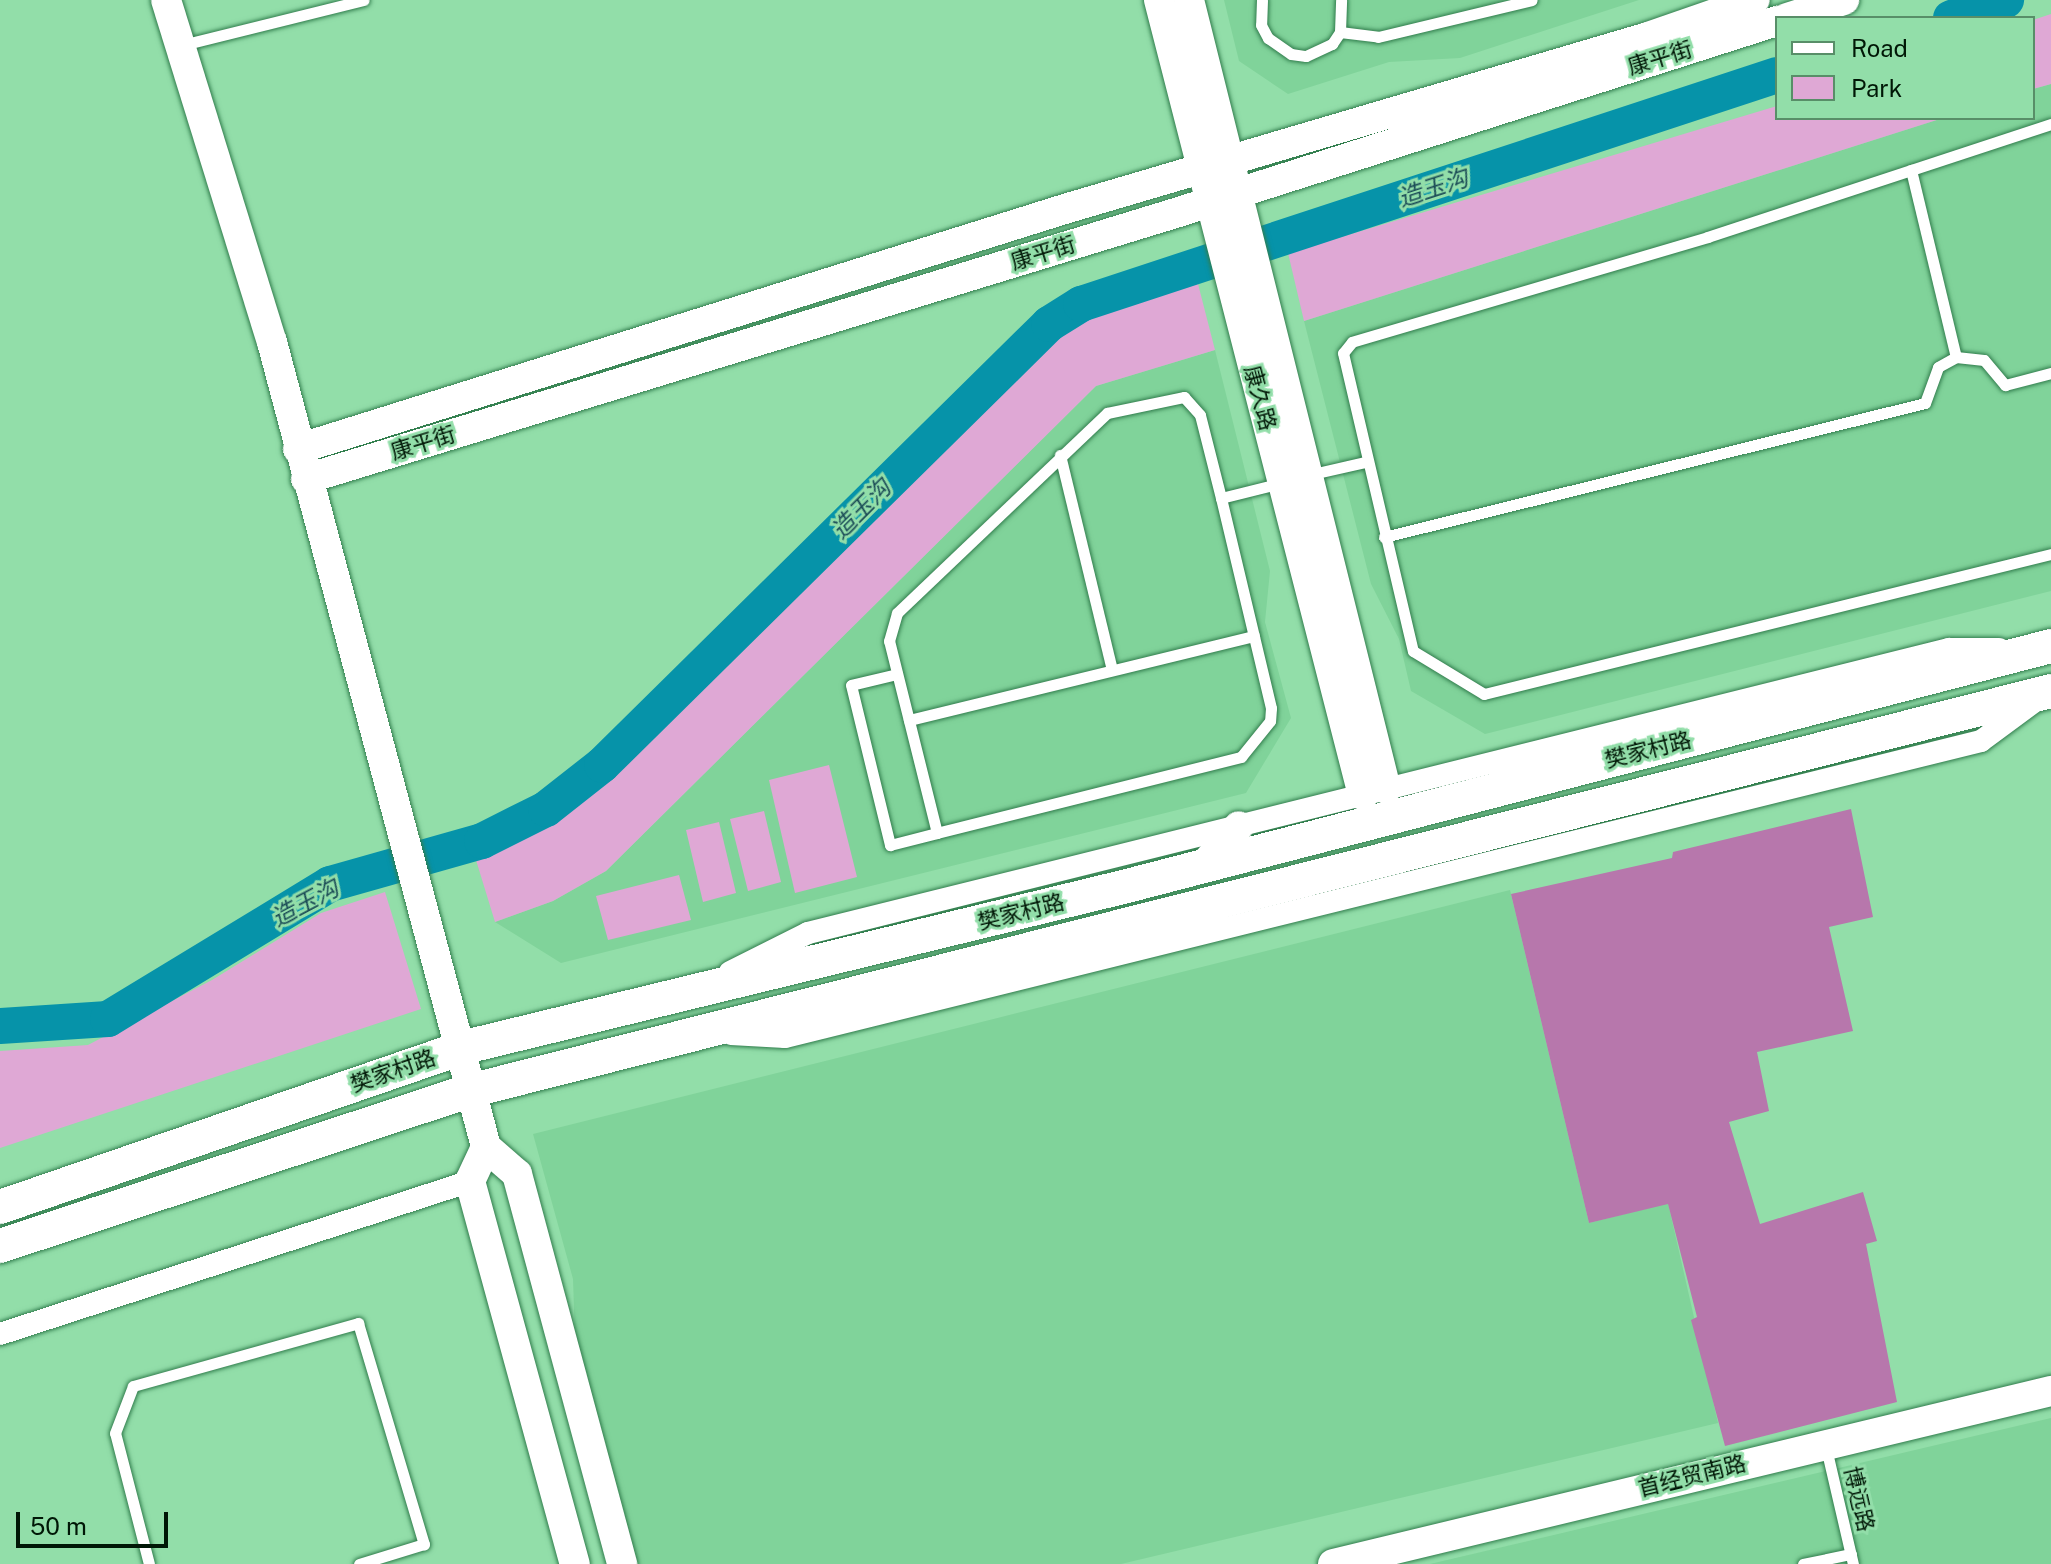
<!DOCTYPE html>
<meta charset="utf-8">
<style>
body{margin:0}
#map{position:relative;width:2051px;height:1564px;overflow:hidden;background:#92dea9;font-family:"Public Sans","Noto Sans SC",sans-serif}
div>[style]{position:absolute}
.built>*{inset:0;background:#80d39a}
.green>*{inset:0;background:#dfa8d5}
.forest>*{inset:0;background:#b777ac}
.river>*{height:36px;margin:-18px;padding:0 18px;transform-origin:18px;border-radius:18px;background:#0693a9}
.roads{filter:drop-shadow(0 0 2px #317d4d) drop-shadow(0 0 2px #317d4d)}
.lane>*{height:11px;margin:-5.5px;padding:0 5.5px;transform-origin:5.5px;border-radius:5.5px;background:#fff}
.street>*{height:22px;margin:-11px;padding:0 11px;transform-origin:11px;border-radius:11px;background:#fff}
.secondary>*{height:30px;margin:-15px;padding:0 15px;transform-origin:15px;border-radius:15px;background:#fff}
.primary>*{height:34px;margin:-17px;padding:0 17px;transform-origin:17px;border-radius:17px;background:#fff}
span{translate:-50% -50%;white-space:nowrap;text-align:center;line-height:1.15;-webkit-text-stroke:6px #92dea9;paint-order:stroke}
.street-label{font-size:22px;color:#001706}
.water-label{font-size:24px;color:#1c4d57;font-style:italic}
.legend{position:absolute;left:1775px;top:16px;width:260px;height:104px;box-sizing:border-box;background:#92dea9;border:2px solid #588e68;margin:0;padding:10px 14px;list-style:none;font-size:24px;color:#001706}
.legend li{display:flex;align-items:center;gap:16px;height:40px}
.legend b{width:40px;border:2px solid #588e68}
.scale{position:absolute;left:16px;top:1512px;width:152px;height:36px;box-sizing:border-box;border:4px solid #001706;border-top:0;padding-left:10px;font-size:24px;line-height:28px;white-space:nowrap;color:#001706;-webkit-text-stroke:6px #92dea9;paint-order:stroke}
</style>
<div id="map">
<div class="built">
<div style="clip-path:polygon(1224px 0,1639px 0,1460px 58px,1389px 62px,1288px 94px,1239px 61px)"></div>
<div style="clip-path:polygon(2051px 84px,2051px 591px,1485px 734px,1411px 691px,1399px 639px,1371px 584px,1304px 321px,1943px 118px,2033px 118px,2033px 89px)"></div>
<div style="clip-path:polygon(1215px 350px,1270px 571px,1265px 622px,1291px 718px,1246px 793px,561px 963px,495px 922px,553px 901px,606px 871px,1096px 386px)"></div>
<div style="clip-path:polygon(1510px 890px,1589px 1223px,1668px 1203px,1718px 1423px,1121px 1564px,634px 1564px,575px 1340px,573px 1279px,533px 1134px)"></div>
<div style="clip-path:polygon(2051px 1418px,2051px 1564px,1430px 1564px)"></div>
</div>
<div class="green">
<div style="clip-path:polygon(2051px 14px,2051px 84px,2033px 89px,2033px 20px)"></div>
<div style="clip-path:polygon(1777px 106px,1777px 118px,1943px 118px,1304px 321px,1288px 253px)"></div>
<div style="clip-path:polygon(1197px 280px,1215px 350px,1096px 386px,606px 871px,553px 901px,495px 922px,476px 860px,556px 819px,594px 792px,1057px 332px,1083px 318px)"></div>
<div style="clip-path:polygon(829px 765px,857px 877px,795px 893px,769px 780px)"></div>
<div style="clip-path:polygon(764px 811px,781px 882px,748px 891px,730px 819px)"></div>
<div style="clip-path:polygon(719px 822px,736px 893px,703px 902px,686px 830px)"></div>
<div style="clip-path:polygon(679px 875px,691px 920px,608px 940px,596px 896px)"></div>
<div style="clip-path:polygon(385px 892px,421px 1009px,0 1148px,0 1051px,88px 1045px,212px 980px,321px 913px)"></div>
</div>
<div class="forest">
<div style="clip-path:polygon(1851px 809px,1873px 917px,1829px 927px,1853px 1031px,1757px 1052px,1769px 1111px,1729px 1122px,1760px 1224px,1863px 1192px,1877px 1241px,1866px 1244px,1897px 1402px,1725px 1446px,1691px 1320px,1697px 1317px,1668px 1204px,1589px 1223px,1511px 894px,1672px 858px,1673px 852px)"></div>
</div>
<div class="river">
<div style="left:1951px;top:18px;width:58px;rotate:-18.1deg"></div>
<div style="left:0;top:1026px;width:108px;rotate:-3.7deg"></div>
<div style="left:108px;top:1019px;width:260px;rotate:-31.3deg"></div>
<div style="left:330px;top:884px;width:158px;rotate:-15.8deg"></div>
<div style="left:482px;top:841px;width:72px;rotate:-26.6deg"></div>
<div style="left:546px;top:809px;width:71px;rotate:-38.2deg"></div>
<div style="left:602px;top:765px;width:628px;rotate:-44.61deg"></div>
<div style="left:1049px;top:324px;width:38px;rotate:-32deg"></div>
<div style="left:1081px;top:304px;width:733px;rotate:-18.21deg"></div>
</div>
<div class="roads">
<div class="lane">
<div style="left:1262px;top:0;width:25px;rotate:92deg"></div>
<div style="left:1261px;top:25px;width:15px;rotate:62deg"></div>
<div style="left:1268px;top:38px;width:28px;rotate:35deg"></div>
<div style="left:1291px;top:54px;width:15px;rotate:8deg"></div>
<div style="left:1306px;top:56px;width:29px;rotate:-25deg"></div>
<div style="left:1332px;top:44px;width:14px;rotate:-56deg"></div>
<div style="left:1340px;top:32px;width:32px;rotate:-88deg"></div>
<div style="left:1340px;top:32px;width:38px;rotate:7deg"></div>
<div style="left:1378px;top:37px;width:158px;rotate:-13.5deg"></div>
<div style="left:182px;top:45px;width:187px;rotate:-13.9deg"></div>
<div style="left:2051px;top:124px;width:361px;rotate:161.8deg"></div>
<div style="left:1708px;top:237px;width:371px;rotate:163.6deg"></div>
<div style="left:1352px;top:342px;width:14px;rotate:129deg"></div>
<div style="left:1343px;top:353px;width:306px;rotate:76.8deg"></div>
<div style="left:1413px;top:651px;width:83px;rotate:31.2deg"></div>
<div style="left:1484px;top:694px;width:584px;rotate:-13.87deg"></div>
<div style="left:1911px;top:170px;width:192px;rotate:76.5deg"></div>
<div style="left:1060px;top:455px;width:221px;rotate:76.4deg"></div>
<div style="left:1308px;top:475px;width:58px;rotate:-12.8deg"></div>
<div style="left:1221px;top:498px;width:216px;rotate:76.6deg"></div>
<div style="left:1271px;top:708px;width:13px;rotate:94deg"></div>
<div style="left:1270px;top:721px;width:46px;rotate:128.9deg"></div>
<div style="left:1241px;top:757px;width:313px;rotate:166deg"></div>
<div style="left:937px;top:833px;width:198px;rotate:-104deg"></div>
<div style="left:889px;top:641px;width:29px;rotate:-74deg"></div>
<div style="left:897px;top:613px;width:290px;rotate:-43.6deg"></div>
<div style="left:1107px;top:413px;width:79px;rotate:-11.7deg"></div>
<div style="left:1184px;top:397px;width:24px;rotate:48deg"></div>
<div style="left:1200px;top:415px;width:86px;rotate:75.8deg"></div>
<div style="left:1221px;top:498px;width:62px;rotate:-14deg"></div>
<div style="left:1384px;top:537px;width:557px;rotate:-13.91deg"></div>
<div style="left:1925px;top:403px;width:38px;rotate:-70deg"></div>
<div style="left:1938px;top:367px;width:21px;rotate:-29deg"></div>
<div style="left:1956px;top:357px;width:28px;rotate:6deg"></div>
<div style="left:1984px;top:360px;width:33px;rotate:50deg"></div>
<div style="left:2005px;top:385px;width:48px;rotate:-14.6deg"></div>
<div style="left:897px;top:674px;width:47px;rotate:166.6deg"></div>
<div style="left:851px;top:685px;width:165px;rotate:76.3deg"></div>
<div style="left:890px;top:845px;width:49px;rotate:-14.3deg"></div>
<div style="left:909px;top:720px;width:355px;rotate:-13.7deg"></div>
<div style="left:1826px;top:1448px;width:119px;rotate:76.9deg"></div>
<div style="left:149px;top:1564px;width:135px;rotate:-104.5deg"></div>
<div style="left:115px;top:1433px;width:50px;rotate:-69deg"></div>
<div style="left:133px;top:1386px;width:234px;rotate:-15.6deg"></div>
<div style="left:358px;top:1323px;width:231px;rotate:73.4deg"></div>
<div style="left:424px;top:1544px;width:68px;rotate:162.9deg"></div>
<div style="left:1803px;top:1564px;width:49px;rotate:-11.8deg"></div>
</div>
<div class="street">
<div style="left:730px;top:972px;width:87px;rotate:-26.6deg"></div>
<div style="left:808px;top:933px;width:1176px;rotate:-13.98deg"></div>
<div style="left:1949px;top:649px;width:50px"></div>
<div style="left:731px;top:1034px;width:54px;rotate:3.2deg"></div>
<div style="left:785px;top:1037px;width:1232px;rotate:-13.9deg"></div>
<div style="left:1981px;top:741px;width:67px;rotate:-36.5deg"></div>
<div style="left:0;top:1334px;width:494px;rotate:-18deg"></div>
</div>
<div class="secondary">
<div style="left:166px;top:0;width:358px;rotate:72.8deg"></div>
<div style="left:272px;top:342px;width:833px;rotate:75.11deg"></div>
<div style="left:486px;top:1147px;width:41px;rotate:41.1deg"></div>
<div style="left:517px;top:1174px;width:404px;rotate:74.9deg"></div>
<div style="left:1159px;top:0;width:821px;rotate:75.61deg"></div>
<div style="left:1189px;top:0;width:813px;rotate:75.98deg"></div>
<div style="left:1787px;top:18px;width:60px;rotate:-17.5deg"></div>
<div style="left:298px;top:449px;width:807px;rotate:-17.38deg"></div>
<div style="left:1068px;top:208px;width:602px;rotate:-16.42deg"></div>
<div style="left:1645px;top:38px;width:116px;rotate:-19.1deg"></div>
<div style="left:306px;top:479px;width:916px;rotate:-17.01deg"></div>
<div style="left:1182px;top:211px;width:625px;rotate:-17.71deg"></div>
<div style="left:1204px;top:865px;width:52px;rotate:-48.1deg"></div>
<div style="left:486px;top:1147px;width:38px;rotate:115deg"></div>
<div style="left:470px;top:1181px;width:397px;rotate:74.7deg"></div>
<div style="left:1333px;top:1564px;width:739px;rotate:-13.55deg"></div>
</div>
<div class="primary">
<div style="left:0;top:1207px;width:488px;rotate:-19deg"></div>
<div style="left:461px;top:1048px;width:685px;rotate:-13.67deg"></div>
<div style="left:1127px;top:886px;width:955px;rotate:-14.56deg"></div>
<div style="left:0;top:1246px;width:498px;rotate:-18.3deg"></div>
<div style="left:473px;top:1090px;width:1628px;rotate:-14.19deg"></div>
</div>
</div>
<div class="street-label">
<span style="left:1660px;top:58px;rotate:-17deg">康平街</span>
<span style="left:1043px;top:253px;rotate:-17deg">康平街</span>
<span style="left:1260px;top:398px;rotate:75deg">康久路</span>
<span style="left:423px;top:443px;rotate:-17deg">康平街</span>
<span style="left:1648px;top:750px;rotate:-14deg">樊家村路</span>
<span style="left:1021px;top:912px;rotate:-14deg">樊家村路</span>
<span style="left:393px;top:1071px;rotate:-19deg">樊家村路</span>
<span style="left:1692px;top:1476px;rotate:-14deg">首经贸南路</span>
<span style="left:1859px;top:1499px;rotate:77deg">博远路</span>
</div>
<div class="water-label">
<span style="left:1433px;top:188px;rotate:-18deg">造玉沟</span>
<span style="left:861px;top:509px;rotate:-45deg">造玉沟</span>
<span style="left:305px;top:903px;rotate:-28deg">造玉沟</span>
</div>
<ul class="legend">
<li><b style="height:10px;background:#fff"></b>Road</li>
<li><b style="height:22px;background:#dfa8d5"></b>Park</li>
</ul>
<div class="scale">50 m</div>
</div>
